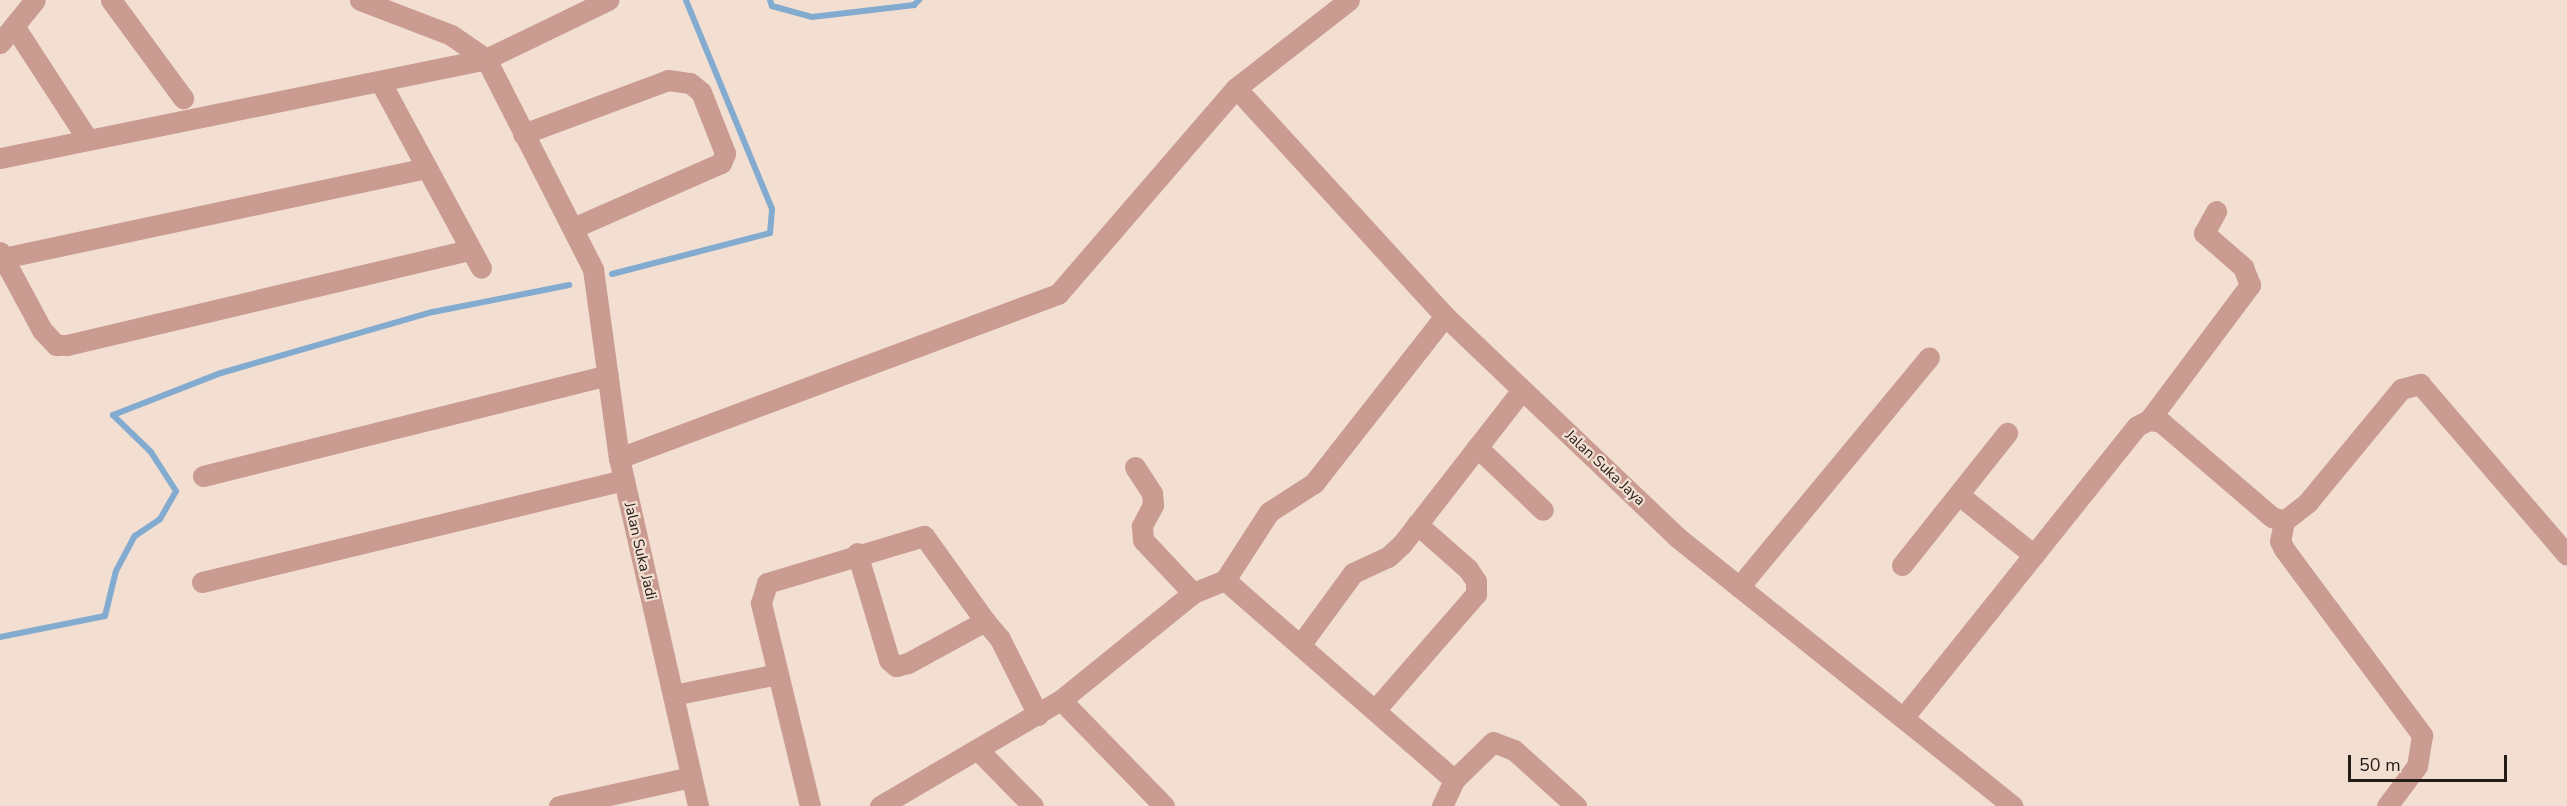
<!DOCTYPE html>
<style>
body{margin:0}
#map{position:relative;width:2567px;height:806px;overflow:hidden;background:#f2dfd2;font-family:"Nunito Sans",sans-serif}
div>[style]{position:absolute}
.stream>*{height:6px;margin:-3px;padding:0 3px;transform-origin:3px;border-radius:3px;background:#83abcf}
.minor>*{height:21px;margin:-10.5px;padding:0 10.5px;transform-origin:10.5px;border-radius:10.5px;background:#ca9b91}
span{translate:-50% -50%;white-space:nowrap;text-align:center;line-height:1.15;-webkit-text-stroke:4.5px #f2dfd2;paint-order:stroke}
.street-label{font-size:15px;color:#231c17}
.scale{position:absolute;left:2348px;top:755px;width:159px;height:27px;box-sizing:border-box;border:3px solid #231c17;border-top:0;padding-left:8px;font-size:18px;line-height:21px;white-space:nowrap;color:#231c17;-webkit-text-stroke:4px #f2dfd2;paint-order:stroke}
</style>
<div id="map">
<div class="stream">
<div style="left:770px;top:0;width:6px;rotate:72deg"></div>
<div style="left:772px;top:6px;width:41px;rotate:15.4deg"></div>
<div style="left:812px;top:17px;width:103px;rotate:-6.7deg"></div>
<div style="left:914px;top:5px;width:7px;rotate:-45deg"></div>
<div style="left:612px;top:274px;width:163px;rotate:-14.5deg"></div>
<div style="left:770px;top:233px;width:24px;rotate:-85deg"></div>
<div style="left:772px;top:209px;width:226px;rotate:-112.4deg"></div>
<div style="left:0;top:637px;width:107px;rotate:-11.3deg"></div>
<div style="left:105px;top:616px;width:46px;rotate:-76.3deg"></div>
<div style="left:116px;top:571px;width:40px;rotate:-62deg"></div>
<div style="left:135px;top:536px;width:30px;rotate:-34deg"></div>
<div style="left:160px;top:519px;width:32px;rotate:-60deg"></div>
<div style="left:176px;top:491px;width:46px;rotate:-122.7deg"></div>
<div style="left:151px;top:452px;width:53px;rotate:-135.8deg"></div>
<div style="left:113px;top:415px;width:116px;rotate:-21.3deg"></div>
<div style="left:221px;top:373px;width:221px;rotate:-16.1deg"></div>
<div style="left:433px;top:312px;width:139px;rotate:-11.2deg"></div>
</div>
<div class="minor">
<div style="left:111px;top:0;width:122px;rotate:53.7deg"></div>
<div style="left:360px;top:0;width:97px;rotate:21deg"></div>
<div style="left:451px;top:35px;width:42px;rotate:34.4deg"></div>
<div style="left:486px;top:59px;width:236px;rotate:63deg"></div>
<div style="left:593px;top:269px;width:191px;rotate:82.2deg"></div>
<div style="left:619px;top:458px;width:357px;rotate:77.2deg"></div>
<div style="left:14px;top:26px;width:136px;rotate:57deg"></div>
<div style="left:0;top:43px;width:55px;rotate:-50.9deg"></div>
<div style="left:381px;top:83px;width:210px;rotate:61.6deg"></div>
<div style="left:1236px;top:88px;width:309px;rotate:47.5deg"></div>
<div style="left:1445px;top:316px;width:320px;rotate:43.6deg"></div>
<div style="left:1677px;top:537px;width:430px;rotate:38.7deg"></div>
<div style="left:523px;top:134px;width:155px;rotate:-20.4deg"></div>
<div style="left:668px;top:80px;width:22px;rotate:8deg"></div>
<div style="left:690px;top:83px;width:14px;rotate:39deg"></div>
<div style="left:701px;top:92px;width:66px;rotate:68.5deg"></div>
<div style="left:725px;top:153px;width:11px;rotate:112deg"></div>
<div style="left:721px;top:163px;width:162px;rotate:156.3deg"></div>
<div style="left:0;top:158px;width:496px;rotate:-11.5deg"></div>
<div style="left:486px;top:59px;width:136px;rotate:-25.8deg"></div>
<div style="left:0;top:252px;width:89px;rotate:61.7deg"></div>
<div style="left:42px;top:330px;width:21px;rotate:47deg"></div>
<div style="left:56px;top:345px;width:11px"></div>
<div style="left:67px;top:345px;width:413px;rotate:-13.3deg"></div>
<div style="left:3px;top:258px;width:433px;rotate:-12deg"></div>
<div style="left:2149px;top:420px;width:169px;rotate:-53.2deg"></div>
<div style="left:2250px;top:285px;width:19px;rotate:-111deg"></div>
<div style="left:2243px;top:267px;width:52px;rotate:-138.9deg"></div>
<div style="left:2204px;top:233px;width:25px;rotate:-61deg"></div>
<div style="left:1477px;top:447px;width:91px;rotate:43.7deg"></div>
<div style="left:619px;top:458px;width:469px;rotate:-20.5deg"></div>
<div style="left:1058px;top:294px;width:272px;rotate:-49.2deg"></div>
<div style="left:1236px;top:88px;width:143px;rotate:-37.9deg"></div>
<div style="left:1135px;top:467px;width:31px;rotate:57deg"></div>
<div style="left:1152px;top:493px;width:12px;rotate:85deg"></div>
<div style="left:1153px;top:505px;width:24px;rotate:118deg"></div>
<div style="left:1142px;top:526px;width:14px;rotate:86deg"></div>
<div style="left:1143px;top:540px;width:73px;rotate:46.7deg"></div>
<div style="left:203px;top:476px;width:417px;rotate:-14deg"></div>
<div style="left:1959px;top:495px;width:96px;rotate:38.7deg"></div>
<div style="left:2284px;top:521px;width:20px;rotate:101deg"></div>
<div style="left:2280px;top:541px;width:9px;rotate:63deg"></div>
<div style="left:2284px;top:549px;width:232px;rotate:53.4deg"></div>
<div style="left:2422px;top:735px;width:31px;rotate:99deg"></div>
<div style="left:2417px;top:766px;width:50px;rotate:126.9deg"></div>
<div style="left:857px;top:553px;width:112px;rotate:73.3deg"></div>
<div style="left:889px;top:660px;width:9px;rotate:41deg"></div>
<div style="left:896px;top:666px;width:12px;rotate:-14deg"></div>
<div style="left:908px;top:663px;width:88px;rotate:-28.6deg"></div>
<div style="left:985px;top:621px;width:23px;rotate:50deg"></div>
<div style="left:1000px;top:639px;width:85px;rotate:63.4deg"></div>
<div style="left:1902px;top:565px;width:169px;rotate:-51.5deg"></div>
<div style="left:1225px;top:580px;width:81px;rotate:-57.1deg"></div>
<div style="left:1269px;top:512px;width:54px;rotate:-32.8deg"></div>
<div style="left:1314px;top:483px;width:212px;rotate:-51.9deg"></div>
<div style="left:202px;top:582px;width:434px;rotate:-13.6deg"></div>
<div style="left:1739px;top:587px;width:298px;rotate:-50.4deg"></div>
<div style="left:1301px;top:644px;width:88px;rotate:-53.8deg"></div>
<div style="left:1353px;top:573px;width:38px;rotate:-25deg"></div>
<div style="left:1388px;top:557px;width:19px;rotate:-43deg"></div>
<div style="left:1402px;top:544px;width:195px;rotate:-52.1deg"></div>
<div style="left:673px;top:695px;width:107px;rotate:-11.3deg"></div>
<div style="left:1061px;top:700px;width:148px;rotate:45.8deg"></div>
<div style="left:1375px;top:710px;width:154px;rotate:-49deg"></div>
<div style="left:1476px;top:594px;width:13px;rotate:-90deg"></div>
<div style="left:1476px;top:581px;width:14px;rotate:-124deg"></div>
<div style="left:1468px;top:569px;width:68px;rotate:-138.6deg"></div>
<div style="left:1903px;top:718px;width:374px;rotate:-51.3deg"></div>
<div style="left:2137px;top:426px;width:13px;rotate:-27deg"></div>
<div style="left:2149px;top:420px;width:12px;rotate:9deg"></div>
<div style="left:2161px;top:422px;width:146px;rotate:40.6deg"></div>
<div style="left:2272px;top:517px;width:13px;rotate:18deg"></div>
<div style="left:2284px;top:521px;width:31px;rotate:-38deg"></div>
<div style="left:2308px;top:502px;width:146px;rotate:-50.5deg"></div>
<div style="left:2401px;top:389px;width:20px;rotate:-15deg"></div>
<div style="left:2420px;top:384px;width:225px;rotate:49.3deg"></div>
<div style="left:979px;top:751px;width:77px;rotate:45.5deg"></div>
<div style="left:559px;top:806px;width:135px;rotate:-12.4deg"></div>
<div style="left:810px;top:806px;width:209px;rotate:-103.6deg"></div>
<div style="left:761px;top:603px;width:21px;rotate:-73deg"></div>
<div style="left:767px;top:583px;width:164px;rotate:-16.7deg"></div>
<div style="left:924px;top:536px;width:105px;rotate:54.3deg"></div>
<div style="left:880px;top:806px;width:210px;rotate:-30.4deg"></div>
<div style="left:1061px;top:700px;width:170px;rotate:-39deg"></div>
<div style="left:1193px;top:593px;width:35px;rotate:-22deg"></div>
<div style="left:1225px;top:580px;width:304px;rotate:41.1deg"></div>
<div style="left:1454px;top:780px;width:54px;rotate:-44.3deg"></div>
<div style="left:1493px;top:742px;width:22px;rotate:21deg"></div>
<div style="left:1514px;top:750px;width:84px;rotate:42.1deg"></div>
<div style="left:1442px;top:806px;width:29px;rotate:-65deg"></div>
</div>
<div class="street-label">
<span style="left:1605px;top:468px;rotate:43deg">Jalan Suka Jaya</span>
<span style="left:640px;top:551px;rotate:77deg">Jalan Suka Jadi</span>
</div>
<div class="scale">50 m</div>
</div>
